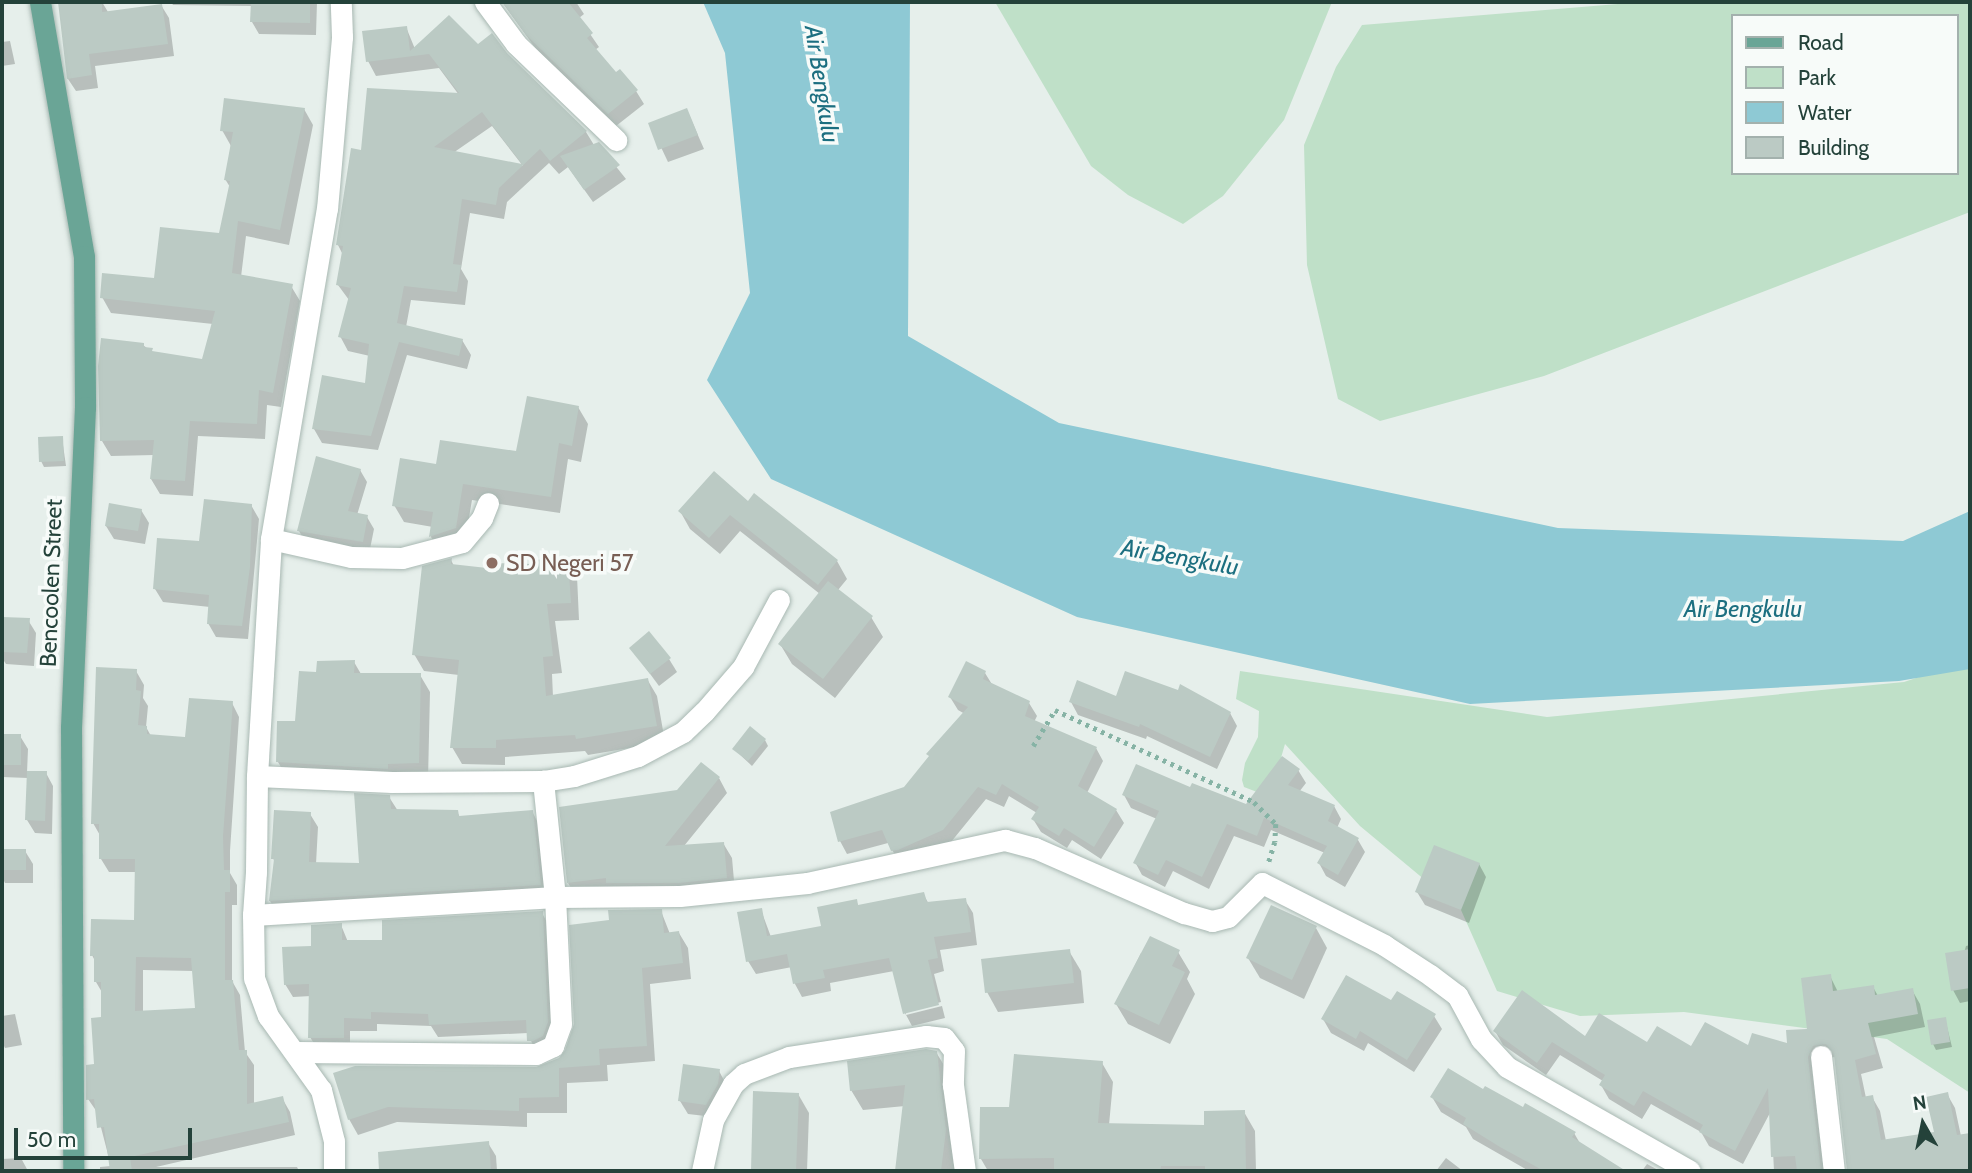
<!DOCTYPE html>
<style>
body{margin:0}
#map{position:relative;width:1972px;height:1173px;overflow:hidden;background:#e6efeb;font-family:Cabin,sans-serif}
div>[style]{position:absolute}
.green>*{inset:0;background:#bfe0c8}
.water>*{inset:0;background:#8ec9d4}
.shadow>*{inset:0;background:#0003}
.building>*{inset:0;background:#bbcac4}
.path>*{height:4.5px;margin-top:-2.25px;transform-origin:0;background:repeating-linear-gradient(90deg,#86b3a5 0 3.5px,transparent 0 8.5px)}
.roads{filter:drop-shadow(0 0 2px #a8b8b2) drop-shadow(0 0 2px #a8b8b2)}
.minor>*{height:21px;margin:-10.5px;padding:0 10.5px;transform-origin:10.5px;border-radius:10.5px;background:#fff}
.major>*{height:21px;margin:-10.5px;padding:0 10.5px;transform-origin:10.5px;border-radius:10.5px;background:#6aa596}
.dots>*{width:19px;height:19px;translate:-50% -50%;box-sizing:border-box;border:4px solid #f7fbf9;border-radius:50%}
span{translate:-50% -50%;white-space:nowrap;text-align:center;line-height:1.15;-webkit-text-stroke:7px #f7fbf9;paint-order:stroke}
.education-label{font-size:23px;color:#785e54}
.left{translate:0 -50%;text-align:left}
.street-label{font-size:23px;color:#24423a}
.water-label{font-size:24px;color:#1c6f80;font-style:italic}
.frame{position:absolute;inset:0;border:4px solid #24423a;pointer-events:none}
.legend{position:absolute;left:1731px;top:14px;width:228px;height:161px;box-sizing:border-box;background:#f7fbf9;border:2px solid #a3b1ad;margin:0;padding:9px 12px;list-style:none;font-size:21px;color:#24423a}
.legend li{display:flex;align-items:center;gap:14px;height:35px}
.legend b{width:35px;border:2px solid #a3b1ad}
.north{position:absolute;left:1888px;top:1089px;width:70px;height:70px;-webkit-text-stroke:5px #f7fbf9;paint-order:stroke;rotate:351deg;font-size:19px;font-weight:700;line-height:28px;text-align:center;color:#24423a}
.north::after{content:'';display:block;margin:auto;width:24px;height:32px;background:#24423a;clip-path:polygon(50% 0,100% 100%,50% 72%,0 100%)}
.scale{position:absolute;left:14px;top:1128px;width:178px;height:32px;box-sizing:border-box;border:4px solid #24423a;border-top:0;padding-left:9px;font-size:21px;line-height:24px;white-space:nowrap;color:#24423a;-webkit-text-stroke:5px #f7fbf9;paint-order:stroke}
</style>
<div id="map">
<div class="green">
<div style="clip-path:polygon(995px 2px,1332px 2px,1284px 120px,1223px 196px,1183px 224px,1128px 195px,1091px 166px)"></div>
<div style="clip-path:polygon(evenodd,1642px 2px,1970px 2px,1970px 212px,1544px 376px,1380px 421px,1338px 399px,1307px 265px,1304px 145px,1336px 67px,1362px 25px,1642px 2px,1732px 16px,1956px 16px,1956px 173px,1732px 173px,1732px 16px)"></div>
<div style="clip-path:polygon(1970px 660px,1970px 1093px,1887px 1039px,1684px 1012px,1580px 1016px,1497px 991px,1461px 910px,1360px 826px,1285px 744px,1276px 775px,1257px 792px,1244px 787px,1242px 780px,1245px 763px,1258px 737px,1259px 711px,1236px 699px,1240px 671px,1547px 717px,1904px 682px)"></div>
</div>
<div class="water">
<div style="clip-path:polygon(703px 2px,910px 2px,908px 336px,1059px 423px,1558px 528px,1903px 541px,1970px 511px,1970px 669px,1899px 681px,1470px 704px,1077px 617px,771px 479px,707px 380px,750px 293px,725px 53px)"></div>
</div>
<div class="shadow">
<div style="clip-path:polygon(60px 2px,102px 2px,108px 12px,161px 5px,169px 18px,174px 56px,95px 66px,98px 88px,76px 91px,68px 79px)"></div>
<div style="clip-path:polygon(171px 2px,317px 2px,316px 35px,259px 34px,252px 22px,252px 6px,173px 5px)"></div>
<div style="clip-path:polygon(502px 2px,576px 2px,584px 14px,579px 18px,599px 47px,595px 50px,616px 75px,636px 91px,644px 104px,616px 126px,536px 49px)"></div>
<div style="clip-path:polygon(evenodd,406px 27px,415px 49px,477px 47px,506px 55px,586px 132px,594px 145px,598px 144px,626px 179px,593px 202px,568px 167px,559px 174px,549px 163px,507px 202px,504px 219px,470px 213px,461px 269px,468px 281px,465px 305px,411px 300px,406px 327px,462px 340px,471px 355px,467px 369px,407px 355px,378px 450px,322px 443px,314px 429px,366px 385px,370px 356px,348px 351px,340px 336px,349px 300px,338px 285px,343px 255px,338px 245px,362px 152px,459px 95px,439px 68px,376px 76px,368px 61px,406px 27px,492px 126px,523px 166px,453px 153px,492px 126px)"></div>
<div style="clip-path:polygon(10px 41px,15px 64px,2px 66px,2px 42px)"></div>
<div style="clip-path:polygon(304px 109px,313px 125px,289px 245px,246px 236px,241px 277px,291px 286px,300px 301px,281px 407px,267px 405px,265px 439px,198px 436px,193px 496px,160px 494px,151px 479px,154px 455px,111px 456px,102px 441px,143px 345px,153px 353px,203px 361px,213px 324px,111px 313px,102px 297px,155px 280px,220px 235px,230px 187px,225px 179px,231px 146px,222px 130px)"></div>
<div style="clip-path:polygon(687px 110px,704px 149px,668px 162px,650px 124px)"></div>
<div style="clip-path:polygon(578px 407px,588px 424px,581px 462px,568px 459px,560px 513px,472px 500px,464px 547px,441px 553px,431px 537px,433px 527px,404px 522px,394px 505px,438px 466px,518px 453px)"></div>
<div style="clip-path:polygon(62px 438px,66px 466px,44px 467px,41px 461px)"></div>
<div style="clip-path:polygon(360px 470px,367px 482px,357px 515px,367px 517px,374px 529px,369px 554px,306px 543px,299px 531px)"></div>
<div style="clip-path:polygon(754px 495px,837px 561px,847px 579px,838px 590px,871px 617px,883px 637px,835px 698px,792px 664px,780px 644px,820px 594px,740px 531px,720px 554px,690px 529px,680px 511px,748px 503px)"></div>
<div style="clip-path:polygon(251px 505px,259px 519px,248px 639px,216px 637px,208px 623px,210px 607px,163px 602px,155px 589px,202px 543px)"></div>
<div style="clip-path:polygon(141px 510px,149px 523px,145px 544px,114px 539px,106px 526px)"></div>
<div style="clip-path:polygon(451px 560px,454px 566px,498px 571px,567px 560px,577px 576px,579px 620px,555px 621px,562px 673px,552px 674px,553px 697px,647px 679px,657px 696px,665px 742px,588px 755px,585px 751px,505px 757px,505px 765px,462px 764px,452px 747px,459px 675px,424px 671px,414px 654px)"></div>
<div style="clip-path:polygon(2px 618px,28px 620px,36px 633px,34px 666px,6px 664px,2px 658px)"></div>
<div style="clip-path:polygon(631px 648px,669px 659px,677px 672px,659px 686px)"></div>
<div style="clip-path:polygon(354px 662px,361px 674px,420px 675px,430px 692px,428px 780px,288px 779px,278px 762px,318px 674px)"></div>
<div style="clip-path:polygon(evenodd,136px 671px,144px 685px,143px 698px,148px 706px,146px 727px,151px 736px,187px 739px,232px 703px,239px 717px,230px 851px,230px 873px,237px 885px,237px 905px,232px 905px,232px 981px,240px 995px,245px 1052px,254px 1065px,254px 1105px,282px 1098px,290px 1112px,295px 1135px,156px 1167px,297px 1167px,299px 1171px,100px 1171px,100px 1167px,111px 1166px,97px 1112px,88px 1099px,103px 1019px,103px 994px,96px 982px,96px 963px,92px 955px,136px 922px,136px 872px,109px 872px,101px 859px,101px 837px,93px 823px,136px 671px,143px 970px,194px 971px,196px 1010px,143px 1012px,143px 970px)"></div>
<div style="clip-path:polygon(985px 673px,993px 686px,1029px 703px,1037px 716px,1034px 722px,1096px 748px,1103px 761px,1087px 793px,1116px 810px,1124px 823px,1101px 859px,1072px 840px,1067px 848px,1041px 832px,1033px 819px,1037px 813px,1009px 796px,1004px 807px,986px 799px,951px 842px,900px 863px,888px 843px,847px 854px,840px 841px,905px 789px,965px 714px,958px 710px,950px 697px)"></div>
<div style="clip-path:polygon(1117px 699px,1230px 713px,1237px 726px,1217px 769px,1147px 736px,1146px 739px,1078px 715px,1071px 702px)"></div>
<div style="clip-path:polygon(2px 736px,20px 736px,28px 749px,27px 773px,46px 773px,53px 786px,52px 834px,35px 833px,27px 820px,28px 778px,2px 777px)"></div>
<div style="clip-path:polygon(765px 740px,768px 746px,752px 766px,734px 749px)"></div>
<div style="clip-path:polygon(1298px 770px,1306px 783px,1299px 792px,1334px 806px,1341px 819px,1337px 828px,1358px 840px,1365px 852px,1345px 887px,1326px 876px,1319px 863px,1325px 853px,1271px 830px,1264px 847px,1234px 836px,1209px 889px,1173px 871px,1165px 887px,1142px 875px,1135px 862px,1157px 819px,1131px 808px,1124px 795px,1191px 789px,1246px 807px)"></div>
<div style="clip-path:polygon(719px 778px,727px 793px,684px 846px,723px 843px,732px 858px,735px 892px,577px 898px,568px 883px,678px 792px)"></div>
<div style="clip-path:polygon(389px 797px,398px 811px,457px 812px,460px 817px,532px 811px,539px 825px,547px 898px,278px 914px,270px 901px,275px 863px,273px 858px,310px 814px,318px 827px,316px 864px,361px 864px)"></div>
<div style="clip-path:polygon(2px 851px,25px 851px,33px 864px,33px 883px,5px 883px,2px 877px)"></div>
<div style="clip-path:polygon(1479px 864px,1486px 877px,1469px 923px,1425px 905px,1417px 892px)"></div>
<div style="clip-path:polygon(923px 894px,929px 904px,965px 900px,973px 913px,977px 945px,940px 950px,944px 971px,934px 974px,941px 1002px,906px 1011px,906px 1015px,942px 1006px,945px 1018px,912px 1026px,905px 1013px,894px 971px,830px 983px,831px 991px,802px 997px,795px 984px,792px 967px,756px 974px,748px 961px,761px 910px,771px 937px,823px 927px,856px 901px,859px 907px)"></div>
<div style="clip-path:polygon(661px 911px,670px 934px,679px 933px,688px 948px,691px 979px,650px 984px,655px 1061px,607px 1065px,608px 1081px,567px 1083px,567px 1113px,527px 1113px,527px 1127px,397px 1122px,358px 1135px,349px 1119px,335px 1074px,541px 1068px,560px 1059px)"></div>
<div style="clip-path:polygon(542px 913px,549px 926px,554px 1036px,536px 1053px,528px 1033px,438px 1037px,431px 1026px,377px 1024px,377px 1031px,350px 1031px,350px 1050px,318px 1050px,310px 1037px,311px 996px,293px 997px,285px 984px,313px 948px,341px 925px,348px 942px,384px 941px)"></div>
<div style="clip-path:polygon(1316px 928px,1327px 948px,1304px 999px,1260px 978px,1248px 958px)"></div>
<div style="clip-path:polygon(1970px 945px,1970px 1001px,1960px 1003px,1953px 990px,1966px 946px)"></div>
<div style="clip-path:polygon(1069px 951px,1081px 971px,1084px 1003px,998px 1012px,987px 992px)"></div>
<div style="clip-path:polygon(1178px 952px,1190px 972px,1187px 979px,1195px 994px,1170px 1044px,1128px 1024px,1116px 1004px,1141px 953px)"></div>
<div style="clip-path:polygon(1830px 976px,1838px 992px,1873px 987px,1878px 996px,1912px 990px,1920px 1004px,1925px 1027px,1874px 1037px,1883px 1068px,1861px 1074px,1866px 1098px,1872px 1097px,1880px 1111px,1886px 1141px,1936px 1133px,1947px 1094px,1955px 1108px,1961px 1136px,1970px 1134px,1970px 1171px,1848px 1171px,1835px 1057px,1820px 1059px,1826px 1171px,1774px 1171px,1771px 1111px,1743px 1164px,1709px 1146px,1701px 1132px,1651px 1104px,1642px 1119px,1609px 1099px,1601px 1085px,1603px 1081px,1560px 1055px,1546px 1075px,1503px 1045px,1495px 1031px,1692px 1048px,1789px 1046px,1809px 1030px)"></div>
<div style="clip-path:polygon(1392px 1003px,1434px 1016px,1442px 1029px,1414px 1072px,1368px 1043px,1364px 1051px,1331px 1033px,1323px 1019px)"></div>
<div style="clip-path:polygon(15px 1014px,22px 1045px,5px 1048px,2px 1042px,2px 1016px)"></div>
<div style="clip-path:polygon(1945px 1019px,1952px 1047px,1936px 1050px,1933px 1044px)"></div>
<div style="clip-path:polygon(936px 1052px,948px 1072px,957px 1151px,954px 1171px,905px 1171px,898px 1161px,905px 1106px,863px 1110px,851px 1090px)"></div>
<div style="clip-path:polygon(1102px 1063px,1113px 1082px,1109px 1125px,1206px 1127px,1244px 1112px,1255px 1131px,1256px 1171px,988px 1171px,981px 1159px,1011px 1109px)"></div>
<div style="clip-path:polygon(719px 1071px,726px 1084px,714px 1117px,688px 1114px,680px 1101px)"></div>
<div style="clip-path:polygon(1484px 1091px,1574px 1133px,1581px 1145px,1623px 1171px,1529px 1171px,1473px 1139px,1466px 1127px,1441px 1112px,1432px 1097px)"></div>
<div style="clip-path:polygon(755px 1093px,798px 1094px,809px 1113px,807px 1171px,752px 1171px)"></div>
<div style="clip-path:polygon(488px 1143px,496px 1156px,497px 1171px,381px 1171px,380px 1154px)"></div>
<div style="clip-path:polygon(21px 1158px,28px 1171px,2px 1171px,2px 1159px)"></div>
<div style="clip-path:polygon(1446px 1158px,1463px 1171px,1436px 1171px)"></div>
<div style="clip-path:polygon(1647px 1164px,1660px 1171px,1642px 1171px)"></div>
</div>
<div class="building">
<div style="clip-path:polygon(58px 2px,102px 2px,102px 12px,162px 4px,168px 44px,89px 54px,92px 75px,67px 79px)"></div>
<div style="clip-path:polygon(251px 2px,310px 2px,310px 23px,250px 22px)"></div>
<div style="clip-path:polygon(502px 2px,568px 2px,593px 33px,587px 38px,616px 72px,620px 69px,638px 90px,608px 114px,526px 35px)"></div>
<div style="clip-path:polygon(evenodd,449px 15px,478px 44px,492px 33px,507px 53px,587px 131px,550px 161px,540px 149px,499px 188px,496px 205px,462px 199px,453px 264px,461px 265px,457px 292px,404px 286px,397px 323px,463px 339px,459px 356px,399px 342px,371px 436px,312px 429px,322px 375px,365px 383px,369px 344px,338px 337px,351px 288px,336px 285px,343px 246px,336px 245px,351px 148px,361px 150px,367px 88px,459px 93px,429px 54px,366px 62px,362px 31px,407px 26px,410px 51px,449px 15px,482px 112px,522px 164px,434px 147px,482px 112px)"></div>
<div style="clip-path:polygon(224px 98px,305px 108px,280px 230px,238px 221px,232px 273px,293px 284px,273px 393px,259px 390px,257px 424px,190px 421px,185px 481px,150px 479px,154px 440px,100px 441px,98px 366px,101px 338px,144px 343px,144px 347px,153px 348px,152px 351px,202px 359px,215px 311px,100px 298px,102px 273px,154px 278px,160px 227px,219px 233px,230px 181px,224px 180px,233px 132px,220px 131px)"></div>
<div style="clip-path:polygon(687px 108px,698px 135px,658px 150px,648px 123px)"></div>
<div style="clip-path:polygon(599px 142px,620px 165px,584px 190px,560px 156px)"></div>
<div style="clip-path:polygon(527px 396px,579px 406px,572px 446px,559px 443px,551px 497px,463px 484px,456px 528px,429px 537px,433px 512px,392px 506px,400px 458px,436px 464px,440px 440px,516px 451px)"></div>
<div style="clip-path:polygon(63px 436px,64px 461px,39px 462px,38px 437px)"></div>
<div style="clip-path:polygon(316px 456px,361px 469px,348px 511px,368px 515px,363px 542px,297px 531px)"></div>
<div style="clip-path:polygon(714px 471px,748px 501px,754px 493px,838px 560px,818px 585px,730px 515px,709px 538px,678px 511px)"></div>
<div style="clip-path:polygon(204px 499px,252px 504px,250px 567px,242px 626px,207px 624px,209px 595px,153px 589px,157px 538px,199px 541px)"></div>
<div style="clip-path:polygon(109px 503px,142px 509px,138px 531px,105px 526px)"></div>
<div style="clip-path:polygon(452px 558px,451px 564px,496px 569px,496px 563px,532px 564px,532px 560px,568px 558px,571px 603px,547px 604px,553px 656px,543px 657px,546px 696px,648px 678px,657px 726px,576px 739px,575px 735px,496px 740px,496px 748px,450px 748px,459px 660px,412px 655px,422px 566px)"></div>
<div style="clip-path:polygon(828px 581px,873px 616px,823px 679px,778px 644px)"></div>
<div style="clip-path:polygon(2px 617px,30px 618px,27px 653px,2px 652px)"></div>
<div style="clip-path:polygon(649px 631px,671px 658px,650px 674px,629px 648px)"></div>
<div style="clip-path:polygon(355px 660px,354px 673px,421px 673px,419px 763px,388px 764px,388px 769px,276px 762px,277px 721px,295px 721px,299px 671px,316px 672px,317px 661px)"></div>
<div style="clip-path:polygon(966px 661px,986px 671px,983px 679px,1030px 701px,1025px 716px,1097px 747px,1078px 786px,1117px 809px,1094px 847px,1064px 828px,1059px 836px,1031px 819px,1039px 807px,1002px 784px,996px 795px,978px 787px,943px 830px,898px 850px,891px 851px,882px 830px,838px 842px,830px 812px,904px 787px,929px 756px,926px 754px,968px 707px,948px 697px)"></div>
<div style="clip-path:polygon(evenodd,96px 667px,137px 669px,136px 690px,141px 691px,138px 725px,147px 726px,147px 734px,185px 737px,189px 698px,233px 701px,223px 836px,224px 870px,230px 870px,230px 892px,225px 892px,225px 980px,233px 980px,239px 1050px,247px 1050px,247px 1104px,283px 1096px,289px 1122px,130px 1157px,132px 1171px,110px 1171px,104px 1127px,97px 1128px,94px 1099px,86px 1100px,86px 1065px,94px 1064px,91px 1018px,101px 1017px,101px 982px,94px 982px,94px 956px,90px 956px,91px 919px,134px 920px,135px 859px,99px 859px,99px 824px,91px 824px,96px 667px,136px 957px,191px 958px,195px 1008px,135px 1011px,136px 957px)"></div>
<div style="clip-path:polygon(1125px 671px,1178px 690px,1180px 684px,1231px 712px,1210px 757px,1140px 724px,1139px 727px,1069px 702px,1077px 680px,1116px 696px)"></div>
<div style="clip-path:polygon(750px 726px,766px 739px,748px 761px,732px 749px)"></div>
<div style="clip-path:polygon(2px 734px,21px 734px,21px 765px,2px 765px)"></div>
<div style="clip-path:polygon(1282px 756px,1300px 769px,1288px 785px,1335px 805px,1328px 821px,1359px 838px,1338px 875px,1317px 863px,1327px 846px,1264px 818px,1257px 836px,1227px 824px,1202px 877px,1166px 860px,1158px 875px,1133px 863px,1159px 811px,1122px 795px,1136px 764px,1190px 787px,1192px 783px,1246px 804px)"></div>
<div style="clip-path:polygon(701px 762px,720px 777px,665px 846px,724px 842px,727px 878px,679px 883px,606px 883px,606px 878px,567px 883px,559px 807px,677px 790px)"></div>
<div style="clip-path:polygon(27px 771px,47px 771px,45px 821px,25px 820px)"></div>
<div style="clip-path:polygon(354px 793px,390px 795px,391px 809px,458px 810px,459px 816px,533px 810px,541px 885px,269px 901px,274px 859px,271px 859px,274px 810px,311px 812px,309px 862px,359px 863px)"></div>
<div style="clip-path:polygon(1434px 845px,1480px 863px,1461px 910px,1415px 892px)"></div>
<div style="clip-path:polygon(2px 849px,26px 849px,26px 870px,2px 870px)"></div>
<div style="clip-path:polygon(924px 892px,927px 902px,966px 898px,971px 932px,934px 937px,938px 958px,928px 960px,939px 1005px,903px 1014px,889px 958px,823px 970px,825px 978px,793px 984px,787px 954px,746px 962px,737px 912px,762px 908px,767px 936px,821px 926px,817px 907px,857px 899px,858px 905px)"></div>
<div style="clip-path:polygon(1271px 905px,1317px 926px,1292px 980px,1246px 958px)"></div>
<div style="clip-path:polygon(662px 909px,664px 933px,679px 931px,683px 963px,642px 968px,647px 1046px,599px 1049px,600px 1065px,559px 1068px,559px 1097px,519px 1098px,519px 1111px,388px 1107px,348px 1120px,333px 1073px,355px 1066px,536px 1067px,559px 1058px,565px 1050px,574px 1024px,569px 925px,609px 920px,608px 910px)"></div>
<div style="clip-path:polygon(543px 911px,548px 1022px,543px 1036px,533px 1041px,527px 1041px,526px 1020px,429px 1025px,428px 1014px,371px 1012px,371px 1019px,344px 1018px,344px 1038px,308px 1038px,309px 984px,284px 985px,282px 947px,311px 946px,311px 925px,342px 923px,342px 940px,382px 940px,382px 920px)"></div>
<div style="clip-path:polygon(1150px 936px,1180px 950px,1172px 966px,1185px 972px,1159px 1025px,1114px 1004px)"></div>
<div style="clip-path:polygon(1070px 949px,1074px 983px,985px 993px,981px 959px)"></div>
<div style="clip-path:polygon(1970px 949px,1970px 988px,1951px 991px,1945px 953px)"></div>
<div style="clip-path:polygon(1831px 974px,1833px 991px,1874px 985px,1875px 995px,1913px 988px,1918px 1014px,1868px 1023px,1876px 1054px,1855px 1060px,1862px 1097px,1873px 1095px,1881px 1140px,1934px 1132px,1926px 1097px,1948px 1092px,1957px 1135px,1970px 1133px,1970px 1171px,1847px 1171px,1834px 1055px,1826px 1044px,1813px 1046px,1808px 1057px,1821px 1171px,1797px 1171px,1795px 1156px,1771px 1157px,1768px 1088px,1735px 1151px,1699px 1132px,1703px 1125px,1643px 1091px,1634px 1106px,1599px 1085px,1605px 1075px,1552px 1042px,1537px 1063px,1493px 1031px,1522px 990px,1585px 1036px,1599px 1013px,1647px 1042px,1657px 1026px,1691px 1046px,1705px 1022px,1748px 1045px,1752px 1033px,1787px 1043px,1786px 1030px,1807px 1029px,1801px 978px)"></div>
<div style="clip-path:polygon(1346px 975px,1391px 1000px,1397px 991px,1436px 1014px,1407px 1060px,1360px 1031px,1356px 1039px,1321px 1019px)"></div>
<div style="clip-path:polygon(1946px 1017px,1950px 1042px,1931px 1045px,1927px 1020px)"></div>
<div style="clip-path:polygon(926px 1049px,937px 1051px,946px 1130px,941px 1171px,895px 1171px,905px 1085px,850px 1091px,847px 1061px)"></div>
<div style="clip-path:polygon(1014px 1054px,1103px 1061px,1098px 1123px,1204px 1125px,1204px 1111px,1245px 1110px,1246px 1171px,1205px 1171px,1205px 1166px,1161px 1166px,1160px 1171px,1054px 1171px,1054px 1158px,979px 1159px,980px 1107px,1009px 1107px)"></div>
<div style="clip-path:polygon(683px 1064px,720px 1069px,718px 1084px,706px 1105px,678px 1101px)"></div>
<div style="clip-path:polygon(1448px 1068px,1483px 1089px,1485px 1086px,1523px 1107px,1525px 1103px,1576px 1132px,1572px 1137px,1626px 1171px,1544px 1171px,1500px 1147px,1463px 1124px,1466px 1118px,1430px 1097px)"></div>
<div style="clip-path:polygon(753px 1091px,799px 1093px,796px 1171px,751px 1171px)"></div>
<div style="clip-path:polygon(489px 1141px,491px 1171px,379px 1171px,378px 1152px)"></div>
</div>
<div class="path">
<div style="left:1033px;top:746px;width:42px;rotate:-58.6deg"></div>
<div style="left:1055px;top:710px;width:219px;rotate:24.8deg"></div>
<div style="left:1254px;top:802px;width:31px;rotate:45deg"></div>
<div style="left:1276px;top:824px;width:18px;rotate:93deg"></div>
<div style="left:1275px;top:842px;width:21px;rotate:107deg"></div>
</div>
<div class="roads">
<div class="minor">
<div style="left:485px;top:2px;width:52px;rotate:53.6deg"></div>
<div style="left:516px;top:44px;width:139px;rotate:43.8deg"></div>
<div style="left:271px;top:539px;width:82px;rotate:12.7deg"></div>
<div style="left:351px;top:557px;width:51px;rotate:1.1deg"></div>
<div style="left:402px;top:558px;width:62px;rotate:-14.9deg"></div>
<div style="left:462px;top:542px;width:31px;rotate:-50deg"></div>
<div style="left:482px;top:518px;width:16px;rotate:-68deg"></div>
<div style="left:257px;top:776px;width:135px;rotate:2.5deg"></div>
<div style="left:392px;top:782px;width:151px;rotate:-0.4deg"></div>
<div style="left:543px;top:781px;width:31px;rotate:-9deg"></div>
<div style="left:574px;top:776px;width:67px;rotate:-17.4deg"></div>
<div style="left:638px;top:756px;width:51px;rotate:-28.1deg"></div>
<div style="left:683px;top:732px;width:29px;rotate:-44deg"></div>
<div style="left:704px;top:712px;width:60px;rotate:-49.1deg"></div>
<div style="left:743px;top:667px;width:76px;rotate:-61.8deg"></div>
<div style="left:253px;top:915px;width:303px;rotate:-3.4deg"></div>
<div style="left:555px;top:897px;width:125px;rotate:-0.5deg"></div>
<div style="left:680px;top:896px;width:128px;rotate:-5.8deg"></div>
<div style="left:807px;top:883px;width:203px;rotate:-12.3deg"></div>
<div style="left:1005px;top:840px;width:31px;rotate:15deg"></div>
<div style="left:1035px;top:848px;width:163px;rotate:23.6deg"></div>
<div style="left:1184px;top:913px;width:29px;rotate:16deg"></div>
<div style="left:1212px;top:921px;width:16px;rotate:-14deg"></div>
<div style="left:1228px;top:917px;width:48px;rotate:-45deg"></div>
<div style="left:1262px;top:883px;width:137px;rotate:26.9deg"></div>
<div style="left:1384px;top:945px;width:55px;rotate:33.1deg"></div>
<div style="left:1430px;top:975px;width:34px;rotate:37deg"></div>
<div style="left:1457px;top:995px;width:50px;rotate:61.4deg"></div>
<div style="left:1481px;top:1039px;width:38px;rotate:47deg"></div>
<div style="left:1507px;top:1067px;width:210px;rotate:29.6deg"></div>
<div style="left:295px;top:1052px;width:241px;rotate:0.5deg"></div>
<div style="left:536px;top:1054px;width:19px;rotate:-25deg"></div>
<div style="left:553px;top:1046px;width:23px;rotate:-70deg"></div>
<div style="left:561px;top:1024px;width:127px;rotate:-92.7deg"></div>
<div style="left:555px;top:897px;width:117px;rotate:-95.9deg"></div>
<div style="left:1821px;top:1056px;width:116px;rotate:83.6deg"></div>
<div style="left:334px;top:1171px;width:30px;rotate:-90deg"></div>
<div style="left:334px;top:1141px;width:53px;rotate:-104.3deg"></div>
<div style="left:321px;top:1090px;width:91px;rotate:-125.6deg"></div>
<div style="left:268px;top:1016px;width:40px;rotate:-110.2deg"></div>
<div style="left:254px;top:978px;width:63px;rotate:-90.9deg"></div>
<div style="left:253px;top:915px;width:43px;rotate:-86deg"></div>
<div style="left:256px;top:872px;width:96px;rotate:-89.4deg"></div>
<div style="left:257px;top:776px;width:237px;rotate:-86.6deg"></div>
<div style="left:271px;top:539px;width:335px;rotate:-80.4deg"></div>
<div style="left:327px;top:209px;width:173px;rotate:-85deg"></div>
<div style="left:342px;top:37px;width:35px;rotate:-92deg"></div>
<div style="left:702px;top:1171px;width:52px;rotate:-77.8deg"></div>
<div style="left:713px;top:1120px;width:41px;rotate:-60.9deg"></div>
<div style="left:733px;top:1084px;width:15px;rotate:-42deg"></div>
<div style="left:744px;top:1074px;width:48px;rotate:-20.7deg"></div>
<div style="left:789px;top:1057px;width:139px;rotate:-8.7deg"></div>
<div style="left:926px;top:1036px;width:18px;rotate:6deg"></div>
<div style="left:944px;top:1038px;width:16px;rotate:52deg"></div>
<div style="left:954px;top:1051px;width:34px;rotate:92deg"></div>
<div style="left:953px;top:1085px;width:87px;rotate:82.1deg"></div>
</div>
<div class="major">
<div style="left:40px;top:2px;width:258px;rotate:80.2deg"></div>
<div style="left:84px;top:256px;width:151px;rotate:89.6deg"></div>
<div style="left:85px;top:407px;width:320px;rotate:92.5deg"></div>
<div style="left:71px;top:727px;width:444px;rotate:89.7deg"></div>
</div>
</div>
<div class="dots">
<div style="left:492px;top:563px;background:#8d6e63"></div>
</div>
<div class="education-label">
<span class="left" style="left:506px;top:563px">SD Negeri 57</span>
</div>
<div class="street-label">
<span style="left:51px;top:583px;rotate:-88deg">Bencoolen Street</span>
</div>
<div class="water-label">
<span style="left:822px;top:84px;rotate:81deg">Air Bengkulu</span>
<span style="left:1180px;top:557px;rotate:10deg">Air Bengkulu</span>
<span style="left:1743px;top:609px">Air Bengkulu</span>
</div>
<div class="frame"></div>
<ul class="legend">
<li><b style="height:9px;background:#6aa596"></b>Road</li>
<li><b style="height:19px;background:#bfe0c8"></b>Park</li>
<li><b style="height:19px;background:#8ec9d4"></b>Water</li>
<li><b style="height:19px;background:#bbcac4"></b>Building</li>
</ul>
<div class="north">N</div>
<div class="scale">50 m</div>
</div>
